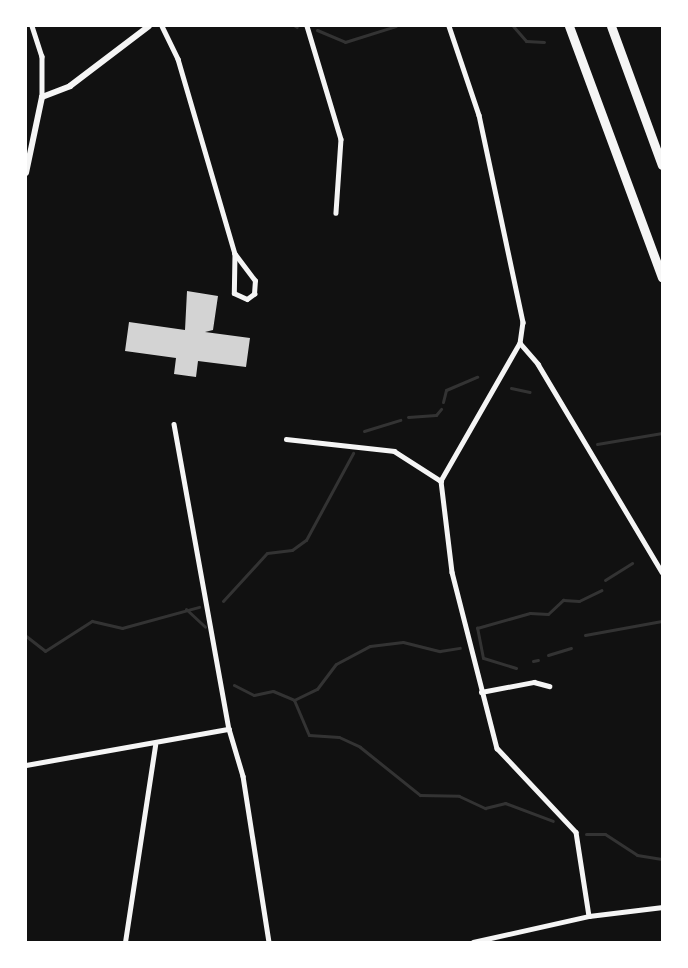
<!DOCTYPE html>
<style>
body{margin:0}
#map{position:relative;width:688px;height:968px;overflow:hidden;background:#111;font-family:Barlow,sans-serif}
div>[style]{position:absolute}
.stream>*{height:3px;margin:-1.5px;padding:0 1.5px;transform-origin:1.5px;border-radius:1.5px;background:#333}
.building>*{inset:0;background:#d3d3d3}
.minor>*{height:4.5px;margin:-2.25px;padding:0 2.25px;transform-origin:2.25px;border-radius:2.25px;background:#f5f5f5}
.tertiary>*{height:6px;margin:-3px;padding:0 3px;transform-origin:3px;border-radius:3px;background:#f5f5f5}
.motorway>*{height:9px;margin:-4.5px;padding:0 4.5px;transform-origin:4.5px;border-radius:4.5px;background:#f5f5f5}
span{translate:-50% -50%;white-space:nowrap;text-align:center;line-height:1.15;-webkit-text-stroke:6px #fff;paint-order:stroke}
.frame{position:absolute;inset:0;border:27px solid #fff;pointer-events:none}
</style>
<div id="map">
<div class="stream">
<div style="left:295px;top:26px;width:2px;rotate:27deg"></div>
<div style="left:513px;top:26px;width:20px;rotate:49deg"></div>
<div style="left:526px;top:41px;width:18px;rotate:3deg"></div>
<div style="left:317px;top:30px;width:30px;rotate:23deg"></div>
<div style="left:345px;top:42px;width:53px;rotate:-17.4deg"></div>
<div style="left:511px;top:388px;width:19px;rotate:12deg"></div>
<div style="left:443px;top:402px;width:12px;rotate:-76deg"></div>
<div style="left:446px;top:390px;width:34px;rotate:-23deg"></div>
<div style="left:408px;top:417px;width:28px;rotate:-4deg"></div>
<div style="left:436px;top:415px;width:8px;rotate:-50deg"></div>
<div style="left:364px;top:431px;width:38px;rotate:-17deg"></div>
<div style="left:597px;top:444px;width:66px;rotate:-9.6deg"></div>
<div style="left:605px;top:580px;width:32px;rotate:-32deg"></div>
<div style="left:223px;top:601px;width:65px;rotate:-47.5deg"></div>
<div style="left:267px;top:553px;width:25px;rotate:-7deg"></div>
<div style="left:292px;top:550px;width:17px;rotate:-36deg"></div>
<div style="left:306px;top:540px;width:99px;rotate:-61.6deg"></div>
<div style="left:186px;top:609px;width:26px;rotate:43deg"></div>
<div style="left:585px;top:635px;width:78px;rotate:-10.3deg"></div>
<div style="left:26px;top:636px;width:24px;rotate:38deg"></div>
<div style="left:45px;top:651px;width:56px;rotate:-32.6deg"></div>
<div style="left:92px;top:621px;width:31px;rotate:13deg"></div>
<div style="left:122px;top:628px;width:80px;rotate:-15.3deg"></div>
<div style="left:548px;top:655px;width:24px;rotate:-17deg"></div>
<div style="left:533px;top:661px;width:5px;rotate:-11deg"></div>
<div style="left:516px;top:668px;width:34px;rotate:-163deg"></div>
<div style="left:483px;top:658px;width:31px;rotate:-101deg"></div>
<div style="left:477px;top:628px;width:55px;rotate:-15.8deg"></div>
<div style="left:530px;top:613px;width:18px;rotate:3deg"></div>
<div style="left:548px;top:614px;width:21px;rotate:-43deg"></div>
<div style="left:563px;top:600px;width:16px;rotate:4deg"></div>
<div style="left:579px;top:601px;width:25px;rotate:-26deg"></div>
<div style="left:234px;top:685px;width:22px;rotate:27deg"></div>
<div style="left:254px;top:695px;width:19px;rotate:-12deg"></div>
<div style="left:273px;top:691px;width:23px;rotate:23deg"></div>
<div style="left:294px;top:700px;width:25px;rotate:-26deg"></div>
<div style="left:317px;top:689px;width:31px;rotate:-53deg"></div>
<div style="left:336px;top:664px;width:38px;rotate:-28deg"></div>
<div style="left:370px;top:646px;width:33px;rotate:-7deg"></div>
<div style="left:403px;top:642px;width:38px;rotate:14deg"></div>
<div style="left:440px;top:651px;width:20px;rotate:-9deg"></div>
<div style="left:294px;top:700px;width:38px;rotate:67deg"></div>
<div style="left:309px;top:735px;width:30px;rotate:4deg"></div>
<div style="left:339px;top:737px;width:23px;rotate:25deg"></div>
<div style="left:360px;top:747px;width:77px;rotate:38.7deg"></div>
<div style="left:420px;top:795px;width:39px;rotate:1deg"></div>
<div style="left:459px;top:796px;width:29px;rotate:25deg"></div>
<div style="left:485px;top:808px;width:21px;rotate:-14deg"></div>
<div style="left:505px;top:803px;width:51px;rotate:20.6deg"></div>
<div style="left:586px;top:834px;width:19px"></div>
<div style="left:605px;top:834px;width:38px;rotate:33deg"></div>
<div style="left:637px;top:855px;width:25px;rotate:9deg"></div>
</div>
<div class="building">
<div style="clip-path:polygon(187px 291px,218px 296px,213px 330px,205px 332px,250px 338px,246px 367px,198px 361px,196px 377px,174px 374px,176px 358px,125px 351px,129px 322px,185px 330px)"></div>
</div>
<div class="minor">
<div style="left:32px;top:26px;width:32px;rotate:72deg"></div>
<div style="left:42px;top:56px;width:41px;rotate:90deg"></div>
<div style="left:162px;top:26px;width:37px;rotate:64deg"></div>
<div style="left:178px;top:59px;width:203px;rotate:73.7deg"></div>
<div style="left:235px;top:254px;width:39px;rotate:91deg"></div>
<div style="left:234px;top:293px;width:14px;rotate:25deg"></div>
<div style="left:247px;top:299px;width:9px;rotate:-36deg"></div>
<div style="left:254px;top:294px;width:13px;rotate:-86deg"></div>
<div style="left:255px;top:281px;width:34px;rotate:-127deg"></div>
<div style="left:307px;top:26px;width:118px;rotate:73.3deg"></div>
<div style="left:341px;top:139px;width:74px;rotate:93.9deg"></div>
<div style="left:449px;top:26px;width:94px;rotate:71.4deg"></div>
<div style="left:479px;top:115px;width:212px;rotate:78deg"></div>
<div style="left:523px;top:322px;width:21px;rotate:98deg"></div>
<div style="left:520px;top:343px;width:159px;rotate:119.8deg"></div>
<div style="left:441px;top:481px;width:92px;rotate:83.1deg"></div>
<div style="left:452px;top:572px;width:182px;rotate:75.7deg"></div>
<div style="left:497px;top:748px;width:115px;rotate:46.8deg"></div>
<div style="left:576px;top:832px;width:85px;rotate:81.2deg"></div>
<div style="left:520px;top:343px;width:28px;rotate:49deg"></div>
<div style="left:538px;top:364px;width:242px;rotate:59.2deg"></div>
<div style="left:174px;top:424px;width:310px;rotate:79.8deg"></div>
<div style="left:229px;top:729px;width:49px;rotate:73.4deg"></div>
<div style="left:243px;top:776px;width:168px;rotate:81.1deg"></div>
<div style="left:286px;top:439px;width:109px;rotate:6.3deg"></div>
<div style="left:394px;top:451px;width:56px;rotate:32.6deg"></div>
<div style="left:481px;top:692px;width:54px;rotate:-10.7deg"></div>
<div style="left:534px;top:682px;width:16px;rotate:15deg"></div>
<div style="left:26px;top:765px;width:206px;rotate:-10.1deg"></div>
<div style="left:125px;top:942px;width:199px;rotate:-81.3deg"></div>
<div style="left:473px;top:942px;width:119px;rotate:-12.6deg"></div>
<div style="left:589px;top:916px;width:74px;rotate:-7deg"></div>
</div>
<div class="tertiary">
<div style="left:26px;top:173px;width:78px;rotate:-78.1deg"></div>
<div style="left:42px;top:97px;width:30px;rotate:-21deg"></div>
<div style="left:70px;top:86px;width:99px;rotate:-37.2deg"></div>
</div>
<div class="motorway">
<div style="left:569px;top:26px;width:268px;rotate:69.7deg"></div>
<div style="left:611px;top:26px;width:148px;rotate:69.9deg"></div>
</div>
<div class="frame"></div>
</div>
